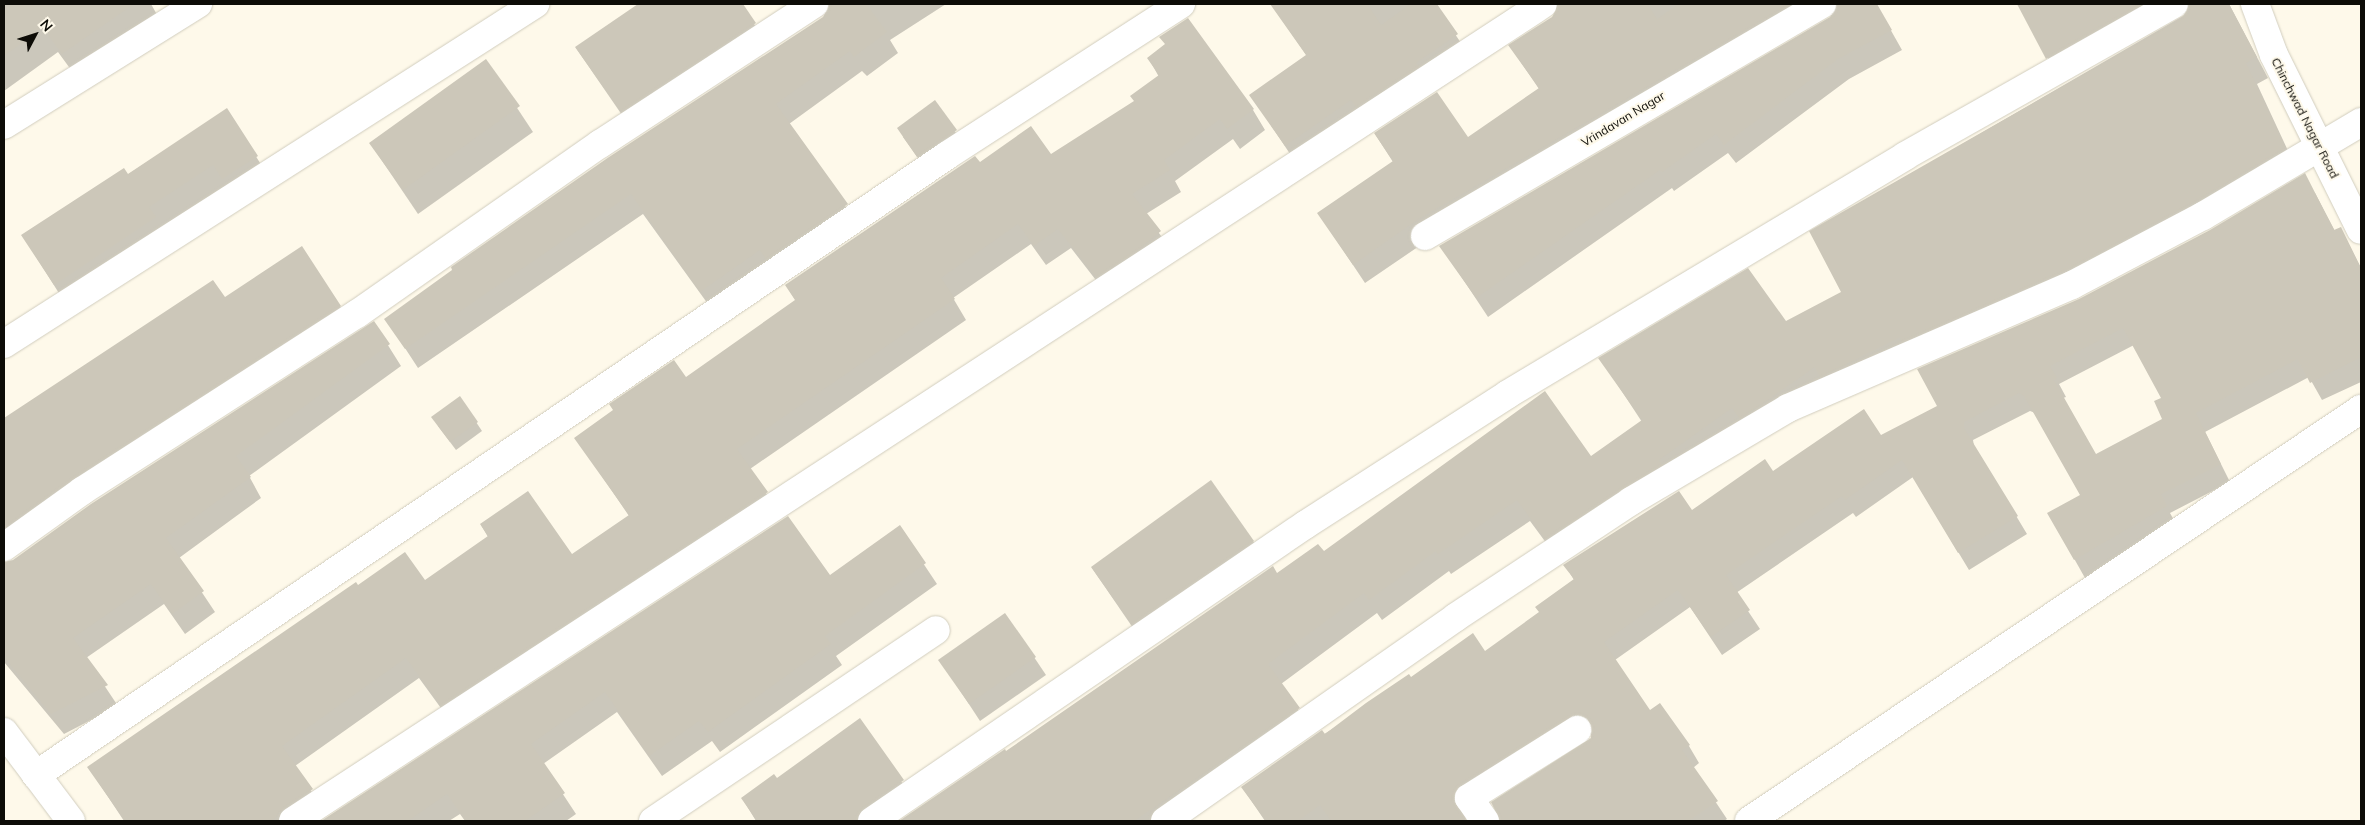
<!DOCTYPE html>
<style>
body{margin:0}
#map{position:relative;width:2365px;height:825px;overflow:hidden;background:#fef9ea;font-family:Mulish,sans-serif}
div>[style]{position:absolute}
.shadow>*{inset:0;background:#0003}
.building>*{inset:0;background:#ccc7b9}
.roads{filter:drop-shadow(0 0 1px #d1cdbe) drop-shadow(0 0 1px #d1cdbe)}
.minor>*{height:28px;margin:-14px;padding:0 14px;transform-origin:14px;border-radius:14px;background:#fff}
.tertiary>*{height:28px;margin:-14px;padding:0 14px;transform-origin:14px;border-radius:14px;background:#fff}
.primary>*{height:28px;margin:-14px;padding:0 14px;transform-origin:14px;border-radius:14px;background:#fff}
span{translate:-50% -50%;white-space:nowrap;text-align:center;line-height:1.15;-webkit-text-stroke:4px #fef9ea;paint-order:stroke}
.street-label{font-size:12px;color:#0d0c07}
.frame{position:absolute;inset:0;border:5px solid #0d0c07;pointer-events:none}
.north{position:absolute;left:10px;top:10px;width:50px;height:50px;-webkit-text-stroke:4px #fef9ea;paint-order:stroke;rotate:50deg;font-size:14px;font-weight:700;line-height:20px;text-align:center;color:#0d0c07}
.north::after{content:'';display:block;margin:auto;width:18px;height:22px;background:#0d0c07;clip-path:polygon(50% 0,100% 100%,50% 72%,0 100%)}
</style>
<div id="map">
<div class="shadow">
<div style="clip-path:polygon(4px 4px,151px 4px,160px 20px,77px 78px,58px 52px,4px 91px)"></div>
<div style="clip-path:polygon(639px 4px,741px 4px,769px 47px,635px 134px,576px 48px)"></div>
<div style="clip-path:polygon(826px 4px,946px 4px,890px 40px,898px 53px,867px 76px,862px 71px,789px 124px,858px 225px,713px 311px,643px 214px,418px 368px,386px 319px,824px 18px,829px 8px)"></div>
<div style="clip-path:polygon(1271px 4px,1435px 4px,1467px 52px,1296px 163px,1251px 95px,1307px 56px)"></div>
<div style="clip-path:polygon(1520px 4px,1876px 4px,1902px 50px,1849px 79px,1736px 163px,1728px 153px,1674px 191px,1672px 188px,1488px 317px,1441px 246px,1831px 18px,1837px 9px,1431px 238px,1365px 283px,1319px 214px,1393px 162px,1375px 134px,1468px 139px,1539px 89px,1510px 46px,1553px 18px,1557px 9px)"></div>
<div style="clip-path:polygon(2019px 4px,2229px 4px,2268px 78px,2257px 84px,2297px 170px,1833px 397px,1558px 559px,1530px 521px,1451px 574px,1449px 571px,1382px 620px,1377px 613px,1281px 684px,1311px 729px,1176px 821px,901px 821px,1277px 574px,1323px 553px,1590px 458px,1642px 422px,1600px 358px,1785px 323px,1843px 293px,1811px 232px,2188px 13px,2179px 11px,2059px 79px)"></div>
<div style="clip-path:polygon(1149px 59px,1253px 110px,1265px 130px,1240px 149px,1233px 139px,1175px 181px,1181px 192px,1146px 214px,1172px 252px,1109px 297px,1071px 248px,1046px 265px,1031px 244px,953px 298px,966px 320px,750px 469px,779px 513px,454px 726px,419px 678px,295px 766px,324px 811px,307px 821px,124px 821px,89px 768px,358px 587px,425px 582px,488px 537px,481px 525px,572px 556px,629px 516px,576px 438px,686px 379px,796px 301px,786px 285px,979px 163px,1051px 156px,1135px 102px,1159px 77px)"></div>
<div style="clip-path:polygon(486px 61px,533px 132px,418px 214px,370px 143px)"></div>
<div style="clip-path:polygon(934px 102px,961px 140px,923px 165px,903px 137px)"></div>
<div style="clip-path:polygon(227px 110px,270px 179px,67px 306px,23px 236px,127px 175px)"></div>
<div style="clip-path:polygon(evenodd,2315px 193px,2335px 231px,2341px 229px,2361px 268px,2361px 382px,2322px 400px,2309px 377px,2205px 432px,2230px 482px,2170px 513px,2176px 524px,2085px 578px,2049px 514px,2082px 495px,2035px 413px,2030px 411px,1973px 440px,1974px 446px,2027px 534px,1969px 570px,1913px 477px,1856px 517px,1853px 513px,1736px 593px,1760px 629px,1722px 655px,1690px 607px,1615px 660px,1650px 712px,1689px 746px,1699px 763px,1693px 768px,1727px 819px,1724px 821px,1501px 821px,1592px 738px,1592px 734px,1580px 734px,1465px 809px,1466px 821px,1265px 821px,1242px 787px,1410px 679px,1485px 653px,1540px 612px,1574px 580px,1565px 565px,1692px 512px,1773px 473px,1881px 436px,1939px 407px,2080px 300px,2315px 193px,2134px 345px,2163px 398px,2164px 419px,2096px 456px,2063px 398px,2066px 397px,2059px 384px,2134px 345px)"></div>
<div style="clip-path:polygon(213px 281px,224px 298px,340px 306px,352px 327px,4px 559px,4px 420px)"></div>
<div style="clip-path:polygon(374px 323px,401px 366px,249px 476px,261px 498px,179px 558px,215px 612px,185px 634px,164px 604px,86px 658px,118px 706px,64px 734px,4px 662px,4px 563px,14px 561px)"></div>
<div style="clip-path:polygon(460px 398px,482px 431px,456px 450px,438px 426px)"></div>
<div style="clip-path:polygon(787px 518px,830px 576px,899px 527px,937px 584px,836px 656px,842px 665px,720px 752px,712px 741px,662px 776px,617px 712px,543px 764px,576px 814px,566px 821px,465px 821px,460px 814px,449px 821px,323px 821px)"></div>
<div style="clip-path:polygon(1253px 541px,1266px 564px,1146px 647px,1092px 568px)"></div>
<div style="clip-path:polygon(1005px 614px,1046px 675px,980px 721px,940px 660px)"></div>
<div style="clip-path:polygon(860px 720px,915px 802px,889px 821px,756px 821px,742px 798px,777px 780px)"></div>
</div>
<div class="building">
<div style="clip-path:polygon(4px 4px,134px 4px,62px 54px,43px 28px,4px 56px)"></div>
<div style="clip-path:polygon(638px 4px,743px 4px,756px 23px,621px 112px,575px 47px)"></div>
<div style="clip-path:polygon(830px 4px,866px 4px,887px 32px,854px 57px,850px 51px,776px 104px,848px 204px,766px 259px,760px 250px,700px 292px,631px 194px,405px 349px,384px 319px,452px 270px,451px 267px,609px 157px,823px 17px)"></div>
<div style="clip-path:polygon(1270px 4px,1367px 4px,1381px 25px,1411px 4px,1437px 4px,1458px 34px,1416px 63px,1419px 67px,1356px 107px,1351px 100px,1285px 146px,1249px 95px,1306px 55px)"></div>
<div style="clip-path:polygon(1559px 4px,1647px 4px,1657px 19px,1679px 4px,1791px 4px,1420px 218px,1353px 265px,1317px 213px,1393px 161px,1374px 133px,1437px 92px,1468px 137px,1539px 88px,1508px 45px,1552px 17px)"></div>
<div style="clip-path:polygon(1838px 4px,1877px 4px,1892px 30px,1838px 59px,1724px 145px,1716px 134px,1662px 172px,1660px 170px,1476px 298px,1439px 246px,1830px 17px)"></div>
<div style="clip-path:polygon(2017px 4px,2143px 4px,2046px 59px)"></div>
<div style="clip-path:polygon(2190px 4px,2229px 4px,2257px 57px,2246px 63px,2286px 148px,2195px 202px,2065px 271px,1902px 342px,1900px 337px,1820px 377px,1815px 367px,1740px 419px,1732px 408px,1659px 460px,1662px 465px,1545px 539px,1517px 500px,1438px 554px,1436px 551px,1369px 600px,1364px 593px,1268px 664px,1300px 708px,1134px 821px,899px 821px,1005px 749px,1006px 751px,1273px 566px,1277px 573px,1318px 544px,1324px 551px,1545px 391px,1591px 456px,1642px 420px,1598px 358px,1748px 268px,1786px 321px,1841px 292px,1809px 231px,2182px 18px)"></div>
<div style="clip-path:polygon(1188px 18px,1254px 109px,1227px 129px,1220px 119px,1164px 160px,1170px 170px,1132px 194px,1161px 231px,1133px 254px,1096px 277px,1058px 229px,1034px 246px,1018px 224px,941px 278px,955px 299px,737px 449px,768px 492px,441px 706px,406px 658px,282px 746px,313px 789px,284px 808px,272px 821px,125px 821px,87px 767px,356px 582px,358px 585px,405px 552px,425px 580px,488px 536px,480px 524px,528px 491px,572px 554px,629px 515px,574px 438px,613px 410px,609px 404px,674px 360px,686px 377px,795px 300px,785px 285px,975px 156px,980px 162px,1031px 126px,1051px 154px,1134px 101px,1130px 96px,1159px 75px,1147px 58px,1165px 44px,1159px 37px)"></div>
<div style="clip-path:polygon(486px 59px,520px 106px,403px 190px,369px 143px)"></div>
<div style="clip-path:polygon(935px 100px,957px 130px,917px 157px,897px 128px)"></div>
<div style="clip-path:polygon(227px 108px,258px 156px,222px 179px,213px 165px,149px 207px,156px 217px,54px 285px,21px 235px,124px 168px,128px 174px)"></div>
<div style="clip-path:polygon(evenodd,2305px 173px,2334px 230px,2341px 227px,2361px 268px,2361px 357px,2310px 383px,2298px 359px,2196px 413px,2221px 464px,2161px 494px,2167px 506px,2074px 560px,2047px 513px,2080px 495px,2024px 396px,2019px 393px,1964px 422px,1964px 428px,2018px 516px,1958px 553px,1902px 460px,1845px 500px,1842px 496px,1726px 575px,1750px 610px,1711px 637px,1678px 590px,1604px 642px,1650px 710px,1660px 703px,1690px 745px,1682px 750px,1718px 801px,1688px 821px,1500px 821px,1491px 802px,1591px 738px,1590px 722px,1577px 714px,1460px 785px,1454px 800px,1466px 821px,1331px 821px,1320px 805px,1298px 821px,1266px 821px,1241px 787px,1322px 730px,1325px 734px,1366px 703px,1409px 674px,1411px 677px,1473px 633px,1485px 651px,1539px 612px,1535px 607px,1574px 579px,1563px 565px,1679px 491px,1692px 510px,1765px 459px,1773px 471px,1864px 409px,1881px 435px,1937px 406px,1917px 369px,2079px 299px,2210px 230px,2305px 173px,2123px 328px,2161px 398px,2154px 401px,2162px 419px,2096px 454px,2054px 380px,2057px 378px,2050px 366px,2123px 328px)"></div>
<div style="clip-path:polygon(302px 246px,341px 306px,74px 478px,4px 528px,4px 418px,213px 280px,225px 297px)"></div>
<div style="clip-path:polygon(374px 321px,390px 344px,236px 456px,251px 477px,166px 538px,204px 591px,172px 614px,151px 584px,73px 638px,108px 685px,51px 714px,4px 657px,4px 562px,13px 560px,91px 504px)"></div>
<div style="clip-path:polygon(460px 396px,478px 422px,450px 442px,431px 417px)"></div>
<div style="clip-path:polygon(1211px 480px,1254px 541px,1132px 625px,1091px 567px)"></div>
<div style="clip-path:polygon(788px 516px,830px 575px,900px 525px,926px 563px,825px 636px,831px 644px,708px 732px,699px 721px,649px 756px,605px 692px,531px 744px,565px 793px,525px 821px,466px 821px,447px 794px,408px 821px,321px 821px)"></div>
<div style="clip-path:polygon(1005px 613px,1036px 657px,969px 704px,938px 660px)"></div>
<div style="clip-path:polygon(860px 718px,904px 780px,863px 808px,857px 821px,757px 821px,741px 798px,774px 774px,777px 778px)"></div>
</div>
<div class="roads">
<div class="minor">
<div style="left:4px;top:125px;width:229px;rotate:-32deg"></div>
<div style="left:1425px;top:236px;width:460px;rotate:-30.3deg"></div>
<div style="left:4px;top:344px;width:631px;rotate:-32.63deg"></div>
<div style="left:4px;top:547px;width:96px;rotate:-35.7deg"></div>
<div style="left:82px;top:491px;width:327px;rotate:-32.8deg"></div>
<div style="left:357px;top:314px;width:297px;rotate:-35deg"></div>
<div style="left:600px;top:144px;width:256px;rotate:-33.2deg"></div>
<div style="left:36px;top:775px;width:1101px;rotate:-34.22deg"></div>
<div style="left:946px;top:156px;width:280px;rotate:-32.9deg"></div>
<div style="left:293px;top:821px;width:1493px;rotate:-33.17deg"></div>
<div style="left:653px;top:821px;width:341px;rotate:-34deg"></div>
<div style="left:872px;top:821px;width:525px;rotate:-34.36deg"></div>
<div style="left:1305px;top:525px;width:242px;rotate:-32.8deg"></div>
<div style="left:1508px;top:394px;width:463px;rotate:-30.9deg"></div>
<div style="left:1905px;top:156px;width:309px;rotate:-29.5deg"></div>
<div style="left:1165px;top:821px;width:355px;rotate:-35deg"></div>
<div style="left:1456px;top:617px;width:210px;rotate:-33.5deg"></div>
<div style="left:1631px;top:501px;width:182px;rotate:-30.6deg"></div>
<div style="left:1788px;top:408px;width:309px;rotate:-23.4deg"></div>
<div style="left:2072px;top:285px;width:148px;rotate:-27.8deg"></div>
<div style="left:2203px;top:216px;width:184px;rotate:-30.7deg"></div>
<div style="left:1485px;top:821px;width:28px;rotate:-125deg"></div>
<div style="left:1469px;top:798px;width:128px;rotate:-32.2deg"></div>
</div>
<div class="tertiary">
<div style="left:2255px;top:4px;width:54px;rotate:69.6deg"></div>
<div style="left:2274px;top:55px;width:195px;rotate:63.6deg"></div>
<div style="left:1749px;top:821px;width:738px;rotate:-33.95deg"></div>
</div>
<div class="primary">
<div style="left:4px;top:732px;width:111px;rotate:53deg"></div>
</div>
</div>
<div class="street-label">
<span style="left:2305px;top:118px;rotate:63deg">Chinchwad Nagar Road</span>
<span style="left:1623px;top:119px;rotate:-31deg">Vrindavan Nagar</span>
</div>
<div class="frame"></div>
<div class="north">N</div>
</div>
